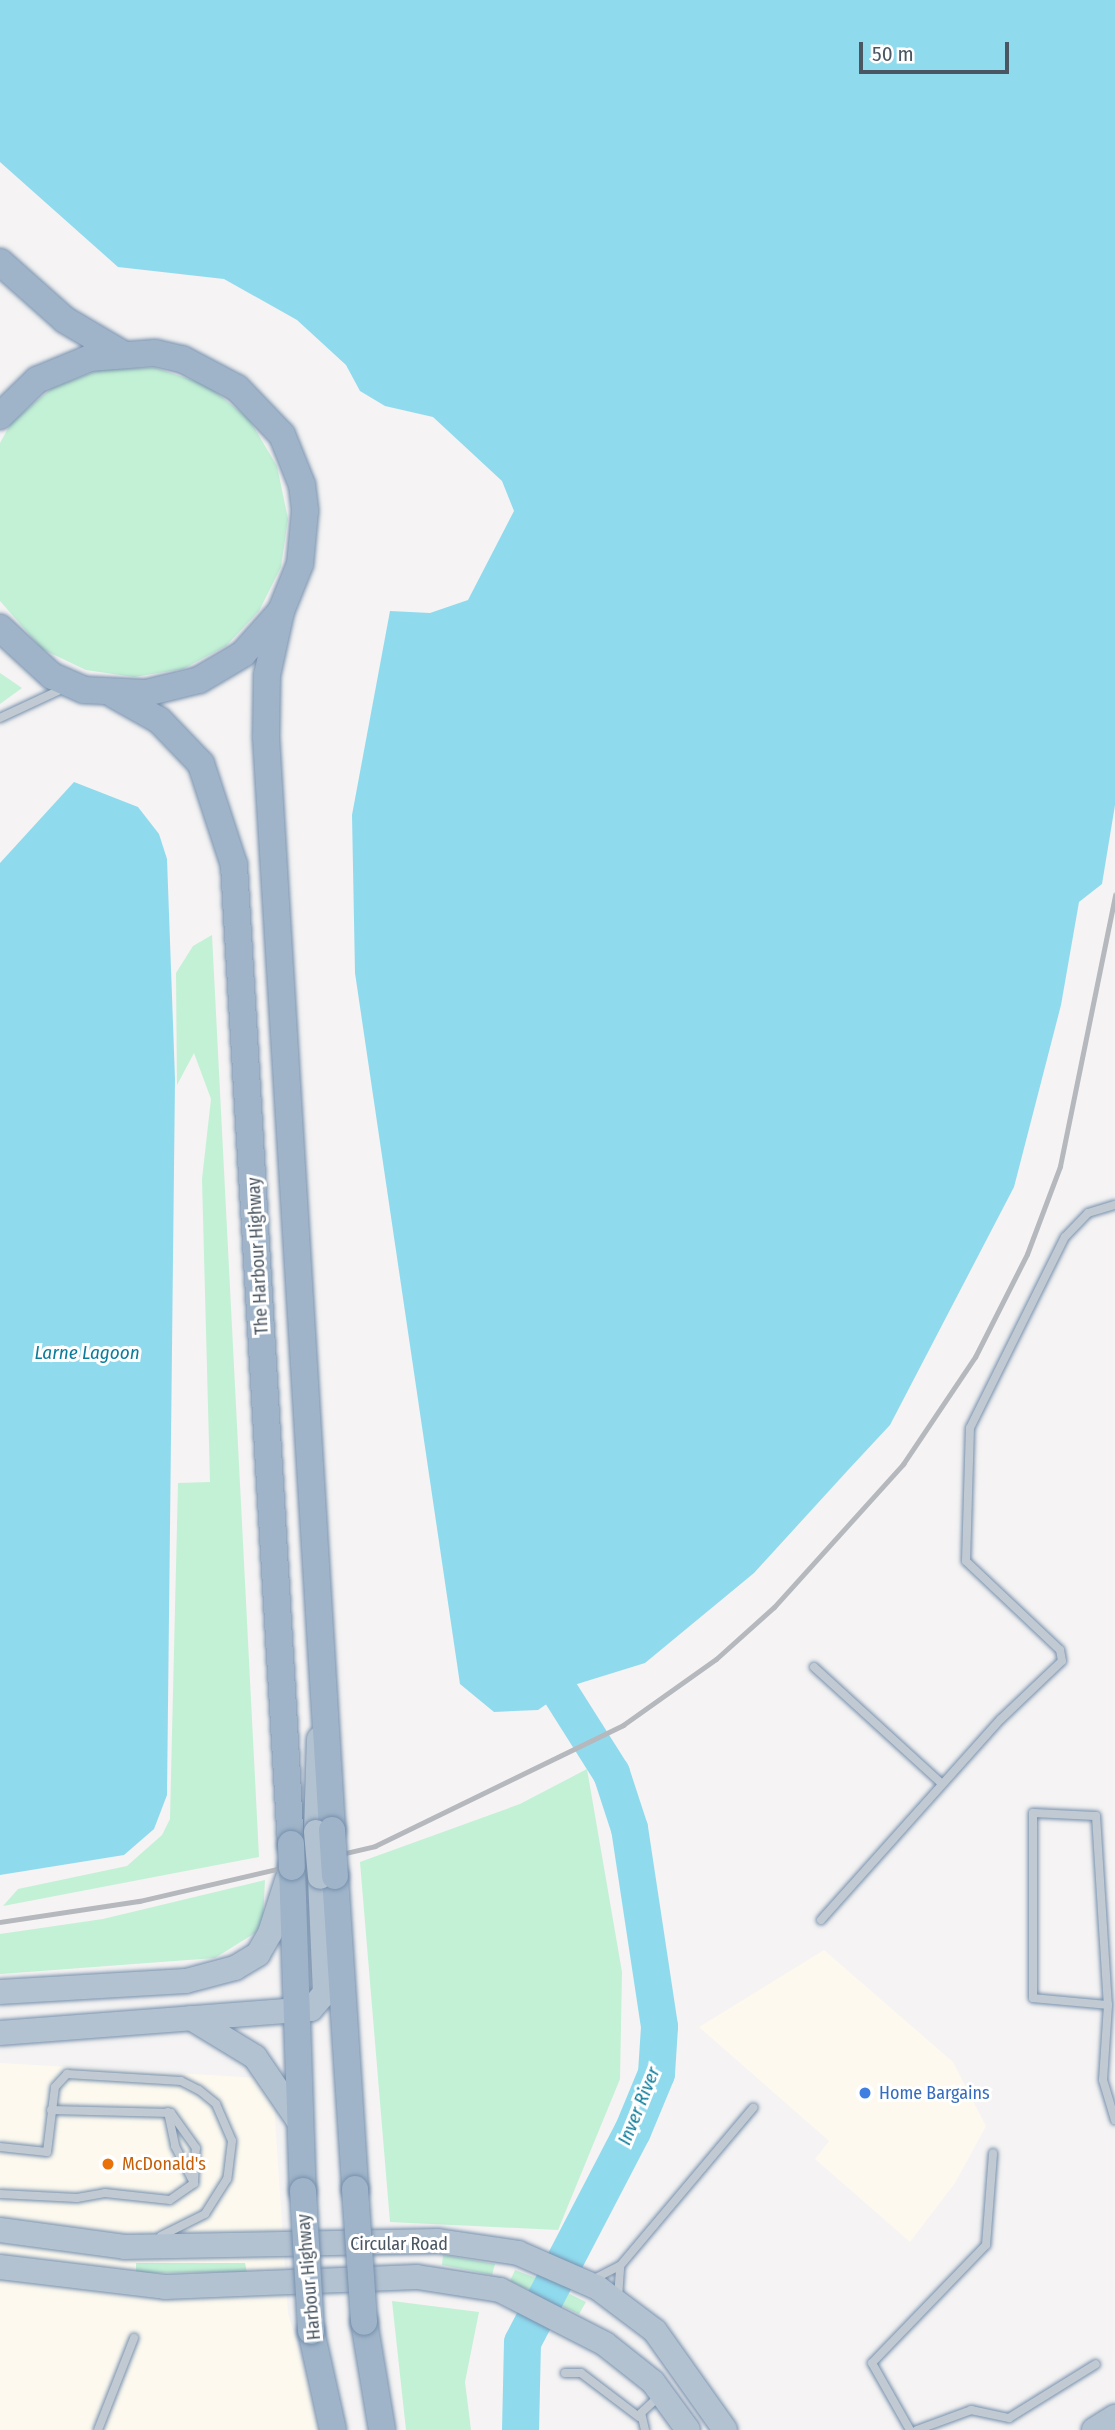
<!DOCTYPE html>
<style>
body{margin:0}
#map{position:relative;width:1115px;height:2430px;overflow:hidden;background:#f5f3f3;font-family:"Fira Sans Condensed",sans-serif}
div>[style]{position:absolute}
.commercial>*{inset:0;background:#fdf9ef}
.green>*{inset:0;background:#c3f1d5}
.water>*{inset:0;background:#90daee}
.river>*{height:37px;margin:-18.5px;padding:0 18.5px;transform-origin:18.5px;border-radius:18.5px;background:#90daee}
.roads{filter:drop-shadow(0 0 2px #7690ad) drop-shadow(0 0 2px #7690ad)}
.service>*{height:8px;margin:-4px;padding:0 4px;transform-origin:4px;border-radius:4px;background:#c1cad2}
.primary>*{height:24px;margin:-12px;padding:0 12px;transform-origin:12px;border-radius:12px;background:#b3c2d1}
.trunk>*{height:26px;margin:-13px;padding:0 13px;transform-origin:13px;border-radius:13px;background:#9fb4c9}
.rail>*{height:5px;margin:-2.5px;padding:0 2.5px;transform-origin:2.5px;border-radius:2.5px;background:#b5b8bd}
.bridges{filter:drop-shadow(0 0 2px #7690ad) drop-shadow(0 0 2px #7690ad)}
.primary-bridge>*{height:24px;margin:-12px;padding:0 12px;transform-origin:12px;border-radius:12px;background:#b3c2d1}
.trunk-bridge>*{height:26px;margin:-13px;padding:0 13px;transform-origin:13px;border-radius:13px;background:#9fb4c9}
.dots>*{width:19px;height:19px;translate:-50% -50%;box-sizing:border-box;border:4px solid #fff;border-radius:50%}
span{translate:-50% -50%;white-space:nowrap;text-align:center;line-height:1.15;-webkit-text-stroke:6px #fff;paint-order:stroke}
.street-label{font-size:18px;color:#4a5661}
.shop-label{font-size:18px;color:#366cbe}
.left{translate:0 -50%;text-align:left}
.food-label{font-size:18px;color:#c56008}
.water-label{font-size:19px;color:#0c7c9b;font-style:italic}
.scale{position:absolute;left:859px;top:42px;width:150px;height:32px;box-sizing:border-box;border:4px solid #4a5661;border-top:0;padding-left:9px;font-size:21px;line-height:24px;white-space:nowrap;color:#4a5661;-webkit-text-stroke:5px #fff;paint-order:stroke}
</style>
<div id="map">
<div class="commercial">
<div style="clip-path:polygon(824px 1950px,953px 2062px,986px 2126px,955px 2183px,910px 2242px,815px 2159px,829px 2141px,699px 2027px)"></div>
<div style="clip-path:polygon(0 2063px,259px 2078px,274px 2103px,288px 2313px,322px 2430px,0 2430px)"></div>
</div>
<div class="green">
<div style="clip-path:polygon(156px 368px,207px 385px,249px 419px,277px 466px,288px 519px,281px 567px,259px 611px,226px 646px,183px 669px,134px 677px,86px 670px,42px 649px,0 601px,0 443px,11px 423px,52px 388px,102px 369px)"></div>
<div style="clip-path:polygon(0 673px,22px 688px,0 704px)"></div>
<div style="clip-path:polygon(212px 935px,259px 1857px,3px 1906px,18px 1889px,127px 1866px,162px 1835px,170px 1819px,178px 1483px,210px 1482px,202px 1179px,211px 1099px,194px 1053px,177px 1085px,176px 973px,193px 946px)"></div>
<div style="clip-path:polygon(587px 1769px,622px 1972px,620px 2079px,558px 2230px,390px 2222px,360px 1862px,520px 1804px)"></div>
<div style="clip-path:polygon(265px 1880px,263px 1919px,255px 1933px,215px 1958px,0 1974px,0 1934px,103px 1919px)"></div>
<div style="clip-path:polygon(443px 2255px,495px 2264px,492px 2275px,442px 2265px)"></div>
<div style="clip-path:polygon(136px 2263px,245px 2263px,247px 2272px,136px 2273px)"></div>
<div style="clip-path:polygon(515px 2270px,541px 2280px,586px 2302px,579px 2314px,510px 2281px)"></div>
<div style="clip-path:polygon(392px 2301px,479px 2312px,465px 2382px,471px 2430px,406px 2430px)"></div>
</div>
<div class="water">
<div style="clip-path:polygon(0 0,1115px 0,1115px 805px,1102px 884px,1079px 902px,1061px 1005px,1014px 1187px,890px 1425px,849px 1469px,754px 1573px,645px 1663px,574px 1685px,538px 1710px,494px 1712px,460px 1684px,355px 973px,352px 815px,390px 611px,430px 613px,468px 600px,514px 511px,502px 481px,433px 417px,385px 406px,360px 391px,346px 365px,297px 320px,224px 279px,118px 267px,0 162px)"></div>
<div style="clip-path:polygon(74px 782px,138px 807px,159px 834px,167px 859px,175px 1079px,167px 1795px,154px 1829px,124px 1855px,0 1875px,0 863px)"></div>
</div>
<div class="river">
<div style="left:520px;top:2430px;width:88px;rotate:-88.7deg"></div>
<div style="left:522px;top:2342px;width:238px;rotate:-62.5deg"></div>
<div style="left:632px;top:2131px;width:63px;rotate:-67.5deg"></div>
<div style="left:656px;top:2073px;width:47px;rotate:-86.3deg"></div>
<div style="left:659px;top:2026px;width:200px;rotate:-98.6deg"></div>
<div style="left:629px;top:1828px;width:58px;rotate:-108.1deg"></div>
<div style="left:611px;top:1773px;width:93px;rotate:-122.3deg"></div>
</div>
<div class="roads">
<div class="service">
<div style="left:0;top:718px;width:66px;rotate:-25deg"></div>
<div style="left:814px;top:1667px;width:173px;rotate:42.4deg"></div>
<div style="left:821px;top:1920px;width:270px;rotate:-48.2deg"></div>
<div style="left:1001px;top:1719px;width:84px;rotate:-43.6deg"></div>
<div style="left:1062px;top:1661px;width:11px;rotate:-100deg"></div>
<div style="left:1060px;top:1650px;width:129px;rotate:-136.6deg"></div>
<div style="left:966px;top:1561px;width:133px;rotate:-88.3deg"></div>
<div style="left:970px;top:1428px;width:213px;rotate:-63.6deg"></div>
<div style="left:1065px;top:1237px;width:33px;rotate:-46deg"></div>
<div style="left:1088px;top:1213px;width:28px;rotate:-17deg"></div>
<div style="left:1108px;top:2005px;width:75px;rotate:-174.7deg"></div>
<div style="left:1033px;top:1998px;width:185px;rotate:-90deg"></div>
<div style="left:1033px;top:1813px;width:63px;rotate:2.7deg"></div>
<div style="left:1096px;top:1816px;width:189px;rotate:86.4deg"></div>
<div style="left:1108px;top:2005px;width:75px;rotate:93.8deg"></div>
<div style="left:1103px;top:2080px;width:42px;rotate:73.3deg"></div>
<div style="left:168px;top:2112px;width:35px;rotate:78deg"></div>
<div style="left:175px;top:2146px;width:42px;rotate:62.8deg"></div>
<div style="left:0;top:2147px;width:47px;rotate:6.1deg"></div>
<div style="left:47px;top:2152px;width:65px;rotate:-83deg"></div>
<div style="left:55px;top:2087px;width:18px;rotate:-47deg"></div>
<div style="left:67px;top:2074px;width:114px;rotate:3.5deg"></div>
<div style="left:181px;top:2081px;width:20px;rotate:27deg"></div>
<div style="left:199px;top:2090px;width:22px;rotate:39deg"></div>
<div style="left:216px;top:2104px;width:40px;rotate:66.6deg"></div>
<div style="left:232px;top:2141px;width:38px;rotate:97deg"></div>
<div style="left:227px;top:2179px;width:41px;rotate:122.2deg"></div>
<div style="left:205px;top:2214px;width:49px;rotate:153.4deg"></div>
<div style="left:0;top:2194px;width:77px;rotate:3deg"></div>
<div style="left:77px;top:2198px;width:28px;rotate:-10deg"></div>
<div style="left:105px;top:2193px;width:65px;rotate:6.1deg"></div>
<div style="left:170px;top:2200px;width:29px;rotate:-35deg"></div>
<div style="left:194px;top:2183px;width:35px;rotate:-87deg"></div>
<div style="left:196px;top:2148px;width:43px;rotate:-125.5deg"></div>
<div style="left:171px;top:2113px;width:120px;rotate:-178.6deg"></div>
<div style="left:592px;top:2280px;width:31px;rotate:-27deg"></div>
<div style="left:620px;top:2266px;width:207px;rotate:-49.9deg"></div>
<div style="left:618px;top:2298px;width:32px;rotate:-86deg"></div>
<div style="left:565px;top:2373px;width:16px"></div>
<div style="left:581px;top:2373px;width:73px;rotate:37.2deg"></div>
<div style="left:98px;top:2430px;width:99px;rotate:-68.6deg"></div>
<div style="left:645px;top:2430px;width:17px;rotate:-103deg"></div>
<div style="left:641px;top:2413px;width:23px;rotate:-43deg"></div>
<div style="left:910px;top:2430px;width:77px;rotate:-119.6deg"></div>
<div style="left:872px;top:2363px;width:164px;rotate:-46deg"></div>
<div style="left:986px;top:2245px;width:92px;rotate:-85.6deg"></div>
<div style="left:917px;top:2430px;width:58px;rotate:-20.3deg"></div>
<div style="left:971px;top:2410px;width:39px;rotate:12deg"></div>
<div style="left:1009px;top:2418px;width:102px;rotate:-31.8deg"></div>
</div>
<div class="primary">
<div style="left:316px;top:1832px;width:93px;rotate:-88.2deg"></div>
<div style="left:0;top:1992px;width:186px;rotate:-3.4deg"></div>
<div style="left:186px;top:1981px;width:51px;rotate:-14.9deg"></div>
<div style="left:235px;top:1968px;width:27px;rotate:-31deg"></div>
<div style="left:258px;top:1954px;width:24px;rotate:-60deg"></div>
<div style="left:270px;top:1933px;width:65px;rotate:-72.1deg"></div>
<div style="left:191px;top:2018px;width:75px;rotate:31.4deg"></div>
<div style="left:255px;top:2057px;width:80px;rotate:55.7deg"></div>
<div style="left:0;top:2033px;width:312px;rotate:-4.4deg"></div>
<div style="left:311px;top:2009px;width:21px;rotate:-49deg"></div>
<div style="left:325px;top:1993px;width:116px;rotate:-92.5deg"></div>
<div style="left:0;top:2230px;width:126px;rotate:7.7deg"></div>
<div style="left:125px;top:2247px;width:313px;rotate:-1.1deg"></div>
<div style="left:438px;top:2241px;width:81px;rotate:8.5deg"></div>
<div style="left:518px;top:2253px;width:87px;rotate:23.6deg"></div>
<div style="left:598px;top:2288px;width:71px;rotate:37deg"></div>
<div style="left:655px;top:2331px;width:121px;rotate:54.7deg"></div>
<div style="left:0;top:2267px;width:166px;rotate:6.9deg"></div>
<div style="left:165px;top:2287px;width:252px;rotate:-2.3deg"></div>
<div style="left:417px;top:2277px;width:84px;rotate:8.9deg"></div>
<div style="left:500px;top:2290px;width:118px;rotate:27.2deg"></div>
<div style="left:605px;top:2344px;width:61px;rotate:38.4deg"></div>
<div style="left:653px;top:2382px;width:59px;rotate:53.9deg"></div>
<div style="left:1094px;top:2430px;width:25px;rotate:-32deg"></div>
</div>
<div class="trunk">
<div style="left:0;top:262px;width:87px;rotate:41.7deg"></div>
<div style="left:65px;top:320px;width:65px;rotate:30.5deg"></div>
<div style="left:0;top:416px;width:52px;rotate:-44.2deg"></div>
<div style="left:37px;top:380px;width:57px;rotate:-22.5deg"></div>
<div style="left:90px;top:358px;width:65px;rotate:-4.4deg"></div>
<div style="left:155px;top:353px;width:28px;rotate:13deg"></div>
<div style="left:182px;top:359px;width:62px;rotate:27.8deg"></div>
<div style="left:237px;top:388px;width:65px;rotate:46.2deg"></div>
<div style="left:282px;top:435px;width:54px;rotate:68.2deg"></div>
<div style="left:302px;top:485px;width:26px;rotate:83deg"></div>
<div style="left:305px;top:511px;width:53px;rotate:95.4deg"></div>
<div style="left:300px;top:564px;width:51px;rotate:112deg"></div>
<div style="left:281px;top:611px;width:57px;rotate:131.5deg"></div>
<div style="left:243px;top:654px;width:51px;rotate:149.4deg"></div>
<div style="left:199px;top:680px;width:55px;rotate:166.2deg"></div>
<div style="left:146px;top:693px;width:62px;rotate:-177.2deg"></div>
<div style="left:84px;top:690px;width:35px;rotate:-156deg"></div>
<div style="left:52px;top:676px;width:71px;rotate:-137.3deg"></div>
<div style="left:281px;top:611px;width:66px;rotate:102.3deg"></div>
<div style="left:267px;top:675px;width:62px;rotate:90.9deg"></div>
<div style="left:266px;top:737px;width:1095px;rotate:86.54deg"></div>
<div style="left:114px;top:695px;width:51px;rotate:29.1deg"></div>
<div style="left:159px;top:720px;width:61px;rotate:46.3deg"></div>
<div style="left:201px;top:764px;width:106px;rotate:71.9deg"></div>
<div style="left:234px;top:865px;width:981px;rotate:86.67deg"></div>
<div style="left:292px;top:1867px;width:324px;rotate:88.1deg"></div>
<div style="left:335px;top:1876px;width:314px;rotate:86.3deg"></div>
<div style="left:364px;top:2322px;width:109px;rotate:80.5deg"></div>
<div style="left:311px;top:2331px;width:101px;rotate:77.5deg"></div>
</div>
</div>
<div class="rail">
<div style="left:0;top:1922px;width:141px;rotate:-8.6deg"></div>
<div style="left:139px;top:1901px;width:242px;rotate:-13.1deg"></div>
<div style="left:375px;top:1846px;width:276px;rotate:-26deg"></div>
<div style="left:623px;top:1725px;width:114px;rotate:-35.4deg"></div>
<div style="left:716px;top:1659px;width:78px;rotate:-41.9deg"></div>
<div style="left:774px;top:1607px;width:193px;rotate:-47.9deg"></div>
<div style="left:903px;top:1464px;width:129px;rotate:-56.1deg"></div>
<div style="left:975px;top:1357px;width:115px;rotate:-63.2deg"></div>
<div style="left:1027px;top:1254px;width:94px;rotate:-69.4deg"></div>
<div style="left:1060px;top:1166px;width:277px;rotate:-78.5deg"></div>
</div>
<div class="bridges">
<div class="primary-bridge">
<div style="left:316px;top:1832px;width:45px;rotate:84.9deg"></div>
</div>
<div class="trunk-bridge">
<div style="left:332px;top:1830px;width:46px;rotate:86.3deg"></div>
<div style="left:291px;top:1844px;width:23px;rotate:88deg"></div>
<div style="left:355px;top:2189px;width:133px;rotate:86.1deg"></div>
<div style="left:303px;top:2191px;width:140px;rotate:86.7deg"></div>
</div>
</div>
<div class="dots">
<div style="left:865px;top:2093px;background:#3f7fe0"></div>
<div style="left:108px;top:2164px;background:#e8710a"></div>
</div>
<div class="street-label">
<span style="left:258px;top:1256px;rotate:-93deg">The Harbour Highway</span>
<span style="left:399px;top:2244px">Circular Road</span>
<span style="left:309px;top:2277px;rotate:-95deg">Harbour Highway</span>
</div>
<div class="shop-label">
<span class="left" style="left:879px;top:2093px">Home Bargains</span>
</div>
<div class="food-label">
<span class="left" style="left:122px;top:2164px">McDonald's</span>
</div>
<div class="water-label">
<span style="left:87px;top:1353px">Larne Lagoon</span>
<span style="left:639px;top:2106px;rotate:-68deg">Inver River</span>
</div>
<div class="scale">50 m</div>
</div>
